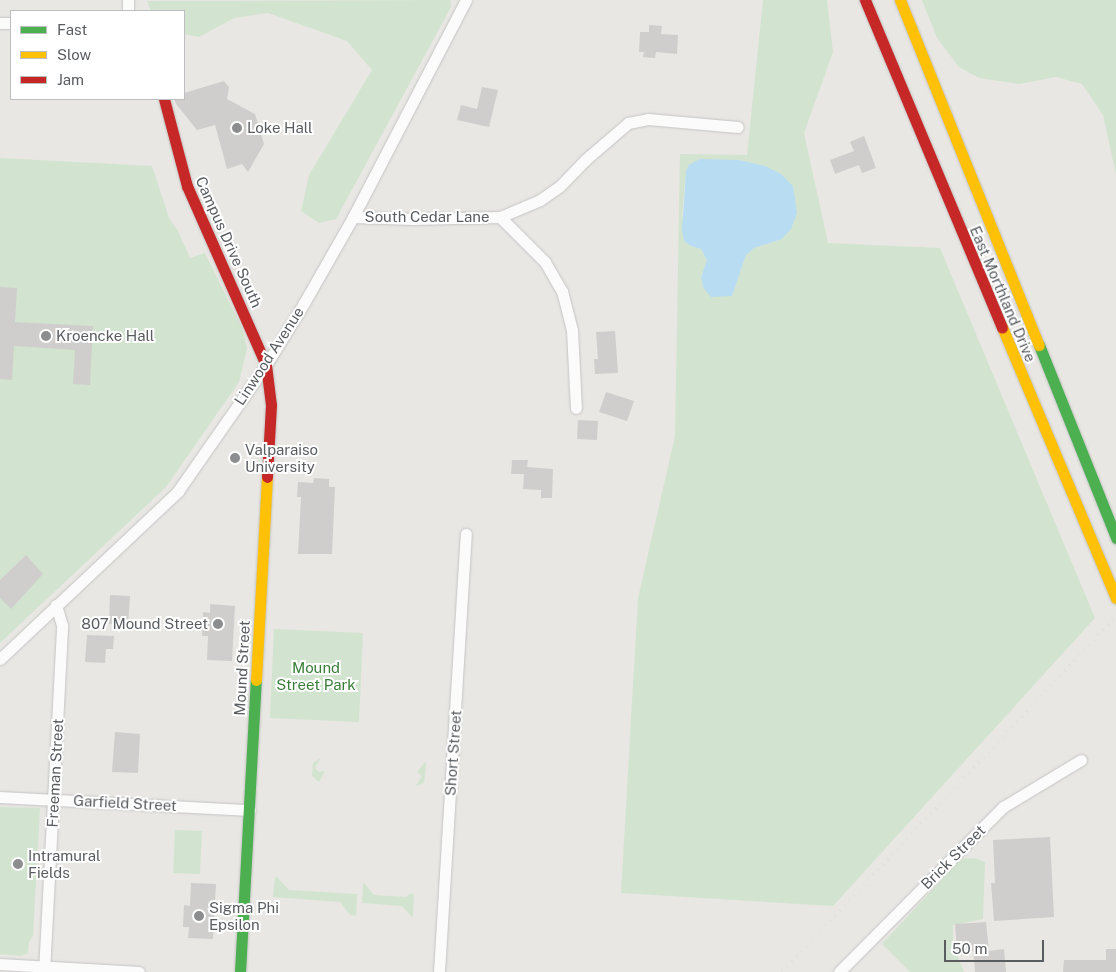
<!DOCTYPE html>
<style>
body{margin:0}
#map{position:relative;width:1116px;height:972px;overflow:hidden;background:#e8e7e3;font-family:"Public Sans",sans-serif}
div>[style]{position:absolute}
.green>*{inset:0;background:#d2e4cf}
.water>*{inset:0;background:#b8dcf2}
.building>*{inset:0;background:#cfcecc}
.roads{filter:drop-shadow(0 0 1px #c4c4c4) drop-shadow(0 0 1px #c4c4c4)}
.street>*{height:11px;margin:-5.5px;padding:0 5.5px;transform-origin:5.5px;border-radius:5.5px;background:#fcfbfb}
.fast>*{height:11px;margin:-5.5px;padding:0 5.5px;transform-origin:5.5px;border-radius:5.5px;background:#4caf50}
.slow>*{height:11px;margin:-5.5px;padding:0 5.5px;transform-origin:5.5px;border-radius:5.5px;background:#ffc107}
.jam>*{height:11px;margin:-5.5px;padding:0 5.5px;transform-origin:5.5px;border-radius:5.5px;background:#c62828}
.rail>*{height:4px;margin-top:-2px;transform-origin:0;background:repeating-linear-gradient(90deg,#e1e1e0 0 1px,transparent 0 7px)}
.dots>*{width:14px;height:14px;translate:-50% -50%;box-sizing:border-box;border:2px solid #fff;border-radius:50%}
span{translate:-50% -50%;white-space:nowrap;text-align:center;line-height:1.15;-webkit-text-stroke:4px #fff;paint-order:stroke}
.poi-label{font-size:15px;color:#595d60}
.left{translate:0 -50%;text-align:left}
.right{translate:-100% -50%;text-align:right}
.street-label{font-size:15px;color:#595d60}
.park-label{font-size:15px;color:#3a7f39}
.legend{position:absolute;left:10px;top:10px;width:175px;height:90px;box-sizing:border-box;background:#fff;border:1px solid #bdbebf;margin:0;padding:6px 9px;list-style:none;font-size:15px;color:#595d60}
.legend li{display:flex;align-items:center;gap:10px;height:25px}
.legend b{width:25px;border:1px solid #bdbebf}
.scale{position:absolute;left:944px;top:940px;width:100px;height:22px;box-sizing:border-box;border:2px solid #595d60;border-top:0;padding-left:6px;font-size:15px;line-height:18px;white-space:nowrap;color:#595d60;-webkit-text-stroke:4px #fff;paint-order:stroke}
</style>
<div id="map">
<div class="green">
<div style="clip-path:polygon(451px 0,451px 7px,336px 219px,319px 223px,301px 211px,309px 175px,372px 70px,347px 41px,268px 13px,234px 18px,199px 37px,184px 34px,184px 11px,151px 11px,147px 1px)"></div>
<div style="clip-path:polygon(evenodd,763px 0,827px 0,833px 52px,804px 133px,828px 243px,940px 248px,1095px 618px,833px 906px,621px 893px,638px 598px,675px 436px,680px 154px,747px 155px,763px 0,686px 172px,782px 239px,754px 248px,746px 255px,732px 296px,701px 277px,707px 260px,701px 249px,691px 246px,682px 215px,686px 172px)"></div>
<div style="clip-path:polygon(922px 0,1116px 0,1116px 174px,1103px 115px,1082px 84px,1056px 77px,1019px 84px,979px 78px,959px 67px,937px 38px)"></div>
<div style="clip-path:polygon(0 158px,152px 166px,169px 218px,178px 231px,190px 258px,205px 253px,243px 330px,247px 349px,239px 382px,166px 487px,0 643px)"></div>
<div style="clip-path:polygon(274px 629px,363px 633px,359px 722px,270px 718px)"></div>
<div style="clip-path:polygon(321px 758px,315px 768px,319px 772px,325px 771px,319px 782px,312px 776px,313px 763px)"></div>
<div style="clip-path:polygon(425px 762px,426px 764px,424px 783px,416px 786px,422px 776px,417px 772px)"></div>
<div style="clip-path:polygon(0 807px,40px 808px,33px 936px,29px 942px,28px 953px,20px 956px,0 954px)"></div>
<div style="clip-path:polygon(175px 830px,202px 831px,200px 874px,173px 873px)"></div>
<div style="clip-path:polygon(974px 858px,985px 862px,983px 919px,953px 925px,953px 945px,964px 972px,910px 972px,882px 944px,961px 859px)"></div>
<div style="clip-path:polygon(275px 877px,277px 877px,289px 890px,357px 894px,356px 916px,350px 915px,340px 902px,273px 897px)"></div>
<div style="clip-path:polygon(363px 882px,374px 895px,406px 897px,410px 894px,414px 894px,413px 918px,402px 906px,362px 903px)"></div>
</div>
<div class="water">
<div style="clip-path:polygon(700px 159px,739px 160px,765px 166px,781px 174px,793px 186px,797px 213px,791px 229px,782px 239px,754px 248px,746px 255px,732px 296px,711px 297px,703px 287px,701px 277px,707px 260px,701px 249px,691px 246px,684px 241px,682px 230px,686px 171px,689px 165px)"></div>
</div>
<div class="building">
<div style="clip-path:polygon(649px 25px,662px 26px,661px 34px,678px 35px,677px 54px,656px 52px,655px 58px,643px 57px,644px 52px,639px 52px,640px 32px,649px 32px)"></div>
<div style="clip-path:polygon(224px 81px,229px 87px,227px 99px,255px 114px,264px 144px,248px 172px,242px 164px,227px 169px,215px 125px,197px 130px,176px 104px,174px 99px,184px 99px,184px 93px)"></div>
<div style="clip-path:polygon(482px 87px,498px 90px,489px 127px,457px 120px,461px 105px,477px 109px)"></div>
<div style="clip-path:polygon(864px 136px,876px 168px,862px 173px,859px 165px,835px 174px,830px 160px,854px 151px,850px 142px)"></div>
<div style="clip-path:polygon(0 287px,17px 288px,15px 322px,93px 326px,90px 385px,73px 384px,75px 350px,14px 346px,12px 380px,0 379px)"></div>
<div style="clip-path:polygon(615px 331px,618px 373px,595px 374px,594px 359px,598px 359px,596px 332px)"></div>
<div style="clip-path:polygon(606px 392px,634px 401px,627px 421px,599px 412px)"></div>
<div style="clip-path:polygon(578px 420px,598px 421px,597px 440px,577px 439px)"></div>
<div style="clip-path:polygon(512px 460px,528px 460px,527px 467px,553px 469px,552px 498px,541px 498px,541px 490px,523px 489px,524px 474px,511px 474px)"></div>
<div style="clip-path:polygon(314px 478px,329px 479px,329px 487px,335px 487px,332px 554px,298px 554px,301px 497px,297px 497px,298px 482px,313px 483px)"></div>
<div style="clip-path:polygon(26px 555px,43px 574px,11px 609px,0 598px,0 580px)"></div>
<div style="clip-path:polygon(110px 595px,130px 596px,128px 625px,109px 624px)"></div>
<div style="clip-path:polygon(210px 604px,235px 606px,232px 661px,207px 660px,208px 636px,202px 636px,203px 612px,210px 613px)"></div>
<div style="clip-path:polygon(87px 635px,114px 636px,113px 649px,106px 649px,105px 663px,85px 662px)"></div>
<div style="clip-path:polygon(115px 732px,140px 734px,138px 773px,112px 772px)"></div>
<div style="clip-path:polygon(1050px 837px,1054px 917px,994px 921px,991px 883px,995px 883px,993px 840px)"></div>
<div style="clip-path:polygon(191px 883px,216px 884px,213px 939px,188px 938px,189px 927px,183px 927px,184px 905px,190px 906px)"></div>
<div style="clip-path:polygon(986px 922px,989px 951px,1004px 949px,1006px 972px,975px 972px,973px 951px,957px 952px,955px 924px)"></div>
<div style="clip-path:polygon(1106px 949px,1116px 949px,1116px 972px,1063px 972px,1064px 960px,1106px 960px)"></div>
</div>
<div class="roads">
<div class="street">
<div style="left:128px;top:11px;width:11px;rotate:-90deg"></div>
<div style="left:0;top:23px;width:11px"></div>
<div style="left:353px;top:217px;width:60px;rotate:1.9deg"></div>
<div style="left:413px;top:219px;width:87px;rotate:-1.3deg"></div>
<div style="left:500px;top:217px;width:43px;rotate:-23deg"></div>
<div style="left:540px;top:200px;width:24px;rotate:-35deg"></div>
<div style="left:560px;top:186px;width:36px;rotate:-46deg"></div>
<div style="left:585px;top:160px;width:57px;rotate:-40.7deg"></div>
<div style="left:628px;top:123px;width:20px;rotate:-11deg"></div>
<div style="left:648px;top:119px;width:90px;rotate:5.1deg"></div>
<div style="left:500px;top:217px;width:64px;rotate:45deg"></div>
<div style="left:545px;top:262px;width:34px;rotate:60deg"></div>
<div style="left:562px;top:291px;width:40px;rotate:75.6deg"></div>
<div style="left:572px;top:330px;width:78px;rotate:87.1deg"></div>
<div style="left:0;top:659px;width:245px;rotate:-43.3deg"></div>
<div style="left:178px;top:491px;width:154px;rotate:-55.1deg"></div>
<div style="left:266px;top:365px;width:73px;rotate:-58.5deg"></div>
<div style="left:304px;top:303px;width:99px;rotate:-60.3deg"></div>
<div style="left:353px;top:217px;width:245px;rotate:-62.5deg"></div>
<div style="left:0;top:797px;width:250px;rotate:3deg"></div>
<div style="left:0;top:964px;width:139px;rotate:3.3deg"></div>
<div style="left:44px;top:972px;width:347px;rotate:-87deg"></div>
<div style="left:62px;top:625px;width:21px;rotate:-107deg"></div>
<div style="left:439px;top:972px;width:439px;rotate:-86.5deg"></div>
<div style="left:839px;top:972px;width:233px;rotate:-45.2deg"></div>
<div style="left:1003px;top:807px;width:91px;rotate:-31.1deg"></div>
</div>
<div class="fast">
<div style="left:1039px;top:345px;width:208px;rotate:68.2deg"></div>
<div style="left:240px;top:972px;width:292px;rotate:-86.9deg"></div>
</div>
<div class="slow">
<div style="left:900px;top:0;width:372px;rotate:68.1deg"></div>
<div style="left:1002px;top:327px;width:294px;rotate:67.2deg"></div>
<div style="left:256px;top:680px;width:203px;rotate:-86.9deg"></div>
</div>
<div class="jam">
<div style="left:865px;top:0;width:355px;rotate:67.3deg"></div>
<div style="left:164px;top:99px;width:90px;rotate:75.2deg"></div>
<div style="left:187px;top:186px;width:196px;rotate:66.2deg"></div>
<div style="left:266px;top:365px;width:40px;rotate:82.9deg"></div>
<div style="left:271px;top:405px;width:72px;rotate:93.2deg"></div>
</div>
</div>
<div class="rail">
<div style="left:782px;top:972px;width:488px;rotate:-46.8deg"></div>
</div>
<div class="dots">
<div style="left:237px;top:128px;background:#8b8d8e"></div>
<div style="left:46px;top:336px;background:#8b8d8e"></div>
<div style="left:235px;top:458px;background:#8b8d8e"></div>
<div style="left:218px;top:624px;background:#8b8d8e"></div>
<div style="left:18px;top:864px;background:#8b8d8e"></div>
<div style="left:199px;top:916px;background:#8b8d8e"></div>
</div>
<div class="poi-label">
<span class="left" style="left:247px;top:128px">Loke Hall</span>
<span class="left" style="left:56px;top:336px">Kroencke Hall</span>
<span class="left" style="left:245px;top:458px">Valparaiso<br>University</span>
<span class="right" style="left:208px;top:624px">807 Mound Street</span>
<span class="left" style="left:28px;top:864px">Intramural<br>Fields</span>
<span class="left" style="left:209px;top:916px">Sigma Phi<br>Epsilon</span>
</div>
<div class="street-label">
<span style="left:427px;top:217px">South Cedar Lane</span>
<span style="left:229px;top:242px;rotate:66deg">Campus Drive South</span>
<span style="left:1003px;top:294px;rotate:67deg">East Morthland Drive</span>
<span style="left:269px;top:356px;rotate:-57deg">Linwood Avenue</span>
<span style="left:242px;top:668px;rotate:-87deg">Mound Street</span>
<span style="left:453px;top:753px;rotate:-86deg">Short Street</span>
<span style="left:55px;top:773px;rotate:-87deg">Freeman Street</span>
<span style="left:125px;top:803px;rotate:3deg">Garfield Street</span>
<span style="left:953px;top:857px;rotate:-45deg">Brick Street</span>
</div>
<div class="park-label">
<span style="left:316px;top:676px">Mound<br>Street Park</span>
</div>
<ul class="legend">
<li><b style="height:6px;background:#4caf50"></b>Fast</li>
<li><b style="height:6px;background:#ffc107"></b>Slow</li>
<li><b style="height:6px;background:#c62828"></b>Jam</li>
</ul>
<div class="scale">50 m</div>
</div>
